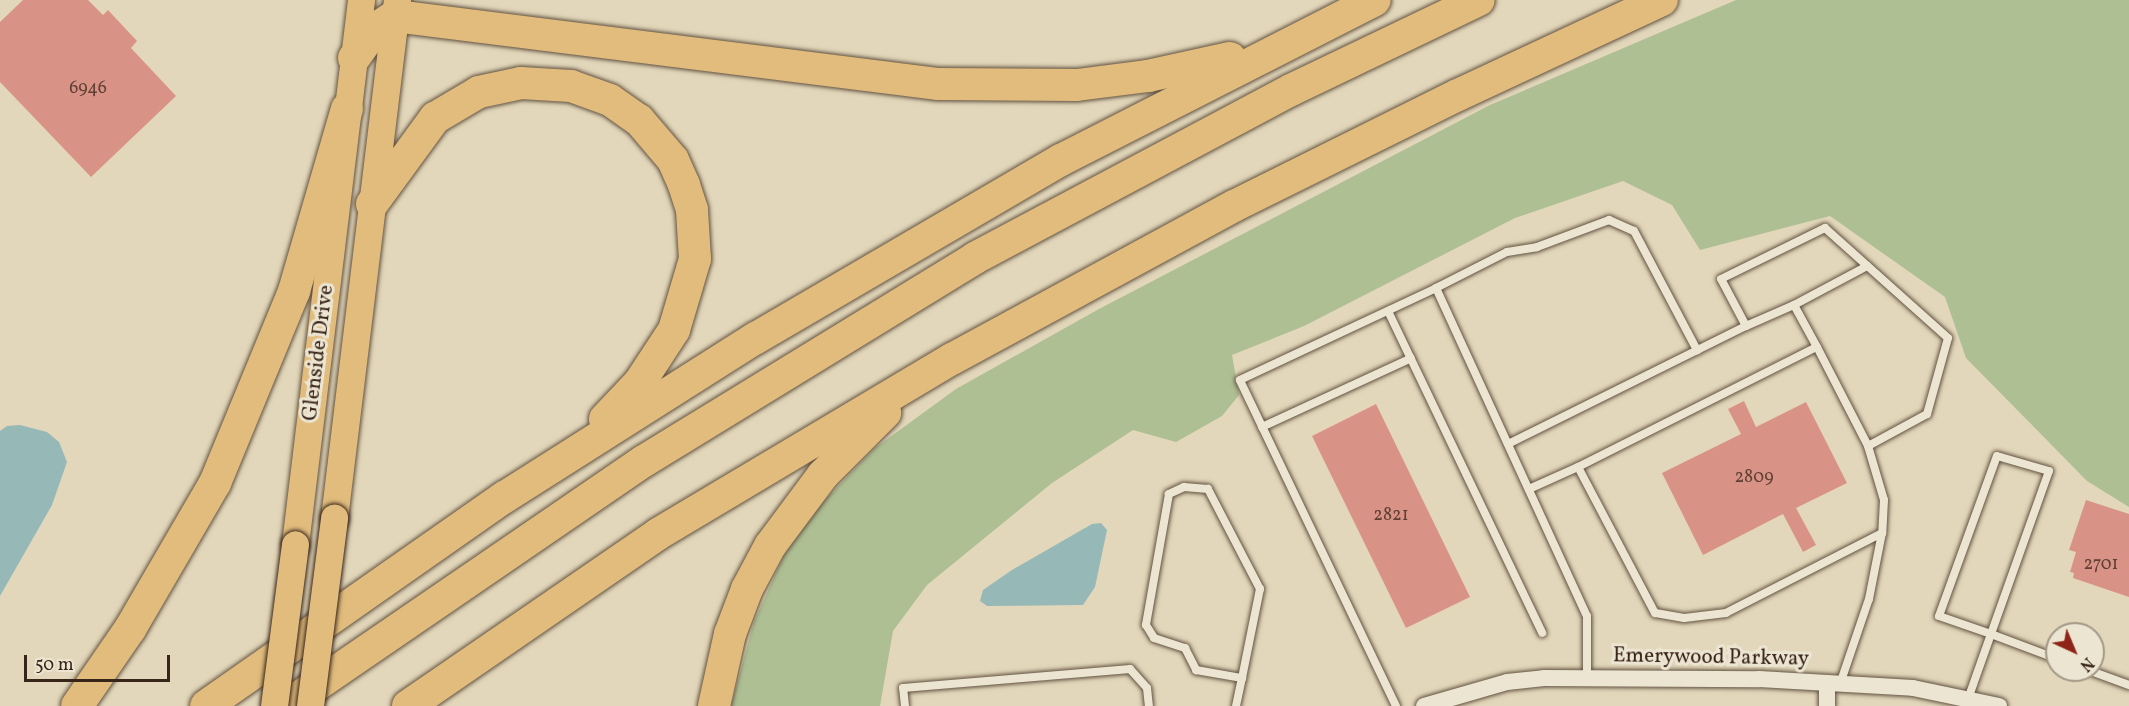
<!DOCTYPE html>
<style>
body{margin:0}
#map{position:relative;width:2129px;height:706px;overflow:hidden;background:#e2d7ba;font-family:Vollkorn,serif}
div>[style]{position:absolute}
.green>*{inset:0;background:#aebf93}
.water>*{inset:0;background:#96b8b7}
.building>*{inset:0;background:#d99386}
.roads{filter:drop-shadow(0 0 2px #625241) drop-shadow(0 0 2px #625241)}
.lane>*{height:8px;margin:-4px;padding:0 4px;transform-origin:4px;border-radius:4px;background:#ece5d2}
.street>*{height:16px;margin:-8px;padding:0 8px;transform-origin:8px;border-radius:8px;background:#ece5d2}
.primary>*{height:27px;margin:-13.5px;padding:0 13.5px;transform-origin:13.5px;border-radius:13.5px;background:#e1bc7d}
.highway>*{height:32px;margin:-16px;padding:0 16px;transform-origin:16px;border-radius:16px;background:#e1bc7d}
.bridges{filter:drop-shadow(0 0 2px #382519) drop-shadow(0 0 2px #382519)}
.primary-bridge>*{height:27px;margin:-13.5px;padding:0 13.5px;transform-origin:13.5px;border-radius:13.5px;background:#e1bc7d}
span{translate:-50% -50%;white-space:nowrap;text-align:center;line-height:1.15;-webkit-text-stroke:6px #ece5d2;paint-order:stroke}
.number-label{font-size:18px;color:#604034}
.number-label span{-webkit-text-stroke-width:0}
.street-label{font-size:21px;color:#382519}
.north{position:absolute;left:2045px;top:622px;width:60px;height:60px;box-sizing:border-box;background:#ece5d2;border:2px solid #a49888;border-radius:50%;rotate:136deg;font-size:16px;font-weight:700;line-height:24px;text-align:center;color:#382519}
.north::after{content:'';display:block;margin:auto;width:21px;height:27px;background:#8f2418;clip-path:polygon(50% 0,100% 100%,50% 72%,0 100%)}
.scale{position:absolute;left:24px;top:655px;width:146px;height:27px;box-sizing:border-box;border:3px solid #382519;border-top:0;padding-left:8px;font-size:18px;line-height:21px;white-space:nowrap;color:#382519;-webkit-text-stroke:4px #ece5d2;paint-order:stroke}
</style>
<div id="map">
<div class="green">
<div style="clip-path:polygon(1736px 0,2129px 0,2129px 507px,2087px 481px,1966px 358px,1945px 297px,1830px 216px,1700px 250px,1672px 205px,1623px 181px,1515px 218px,1304px 326px,1232px 355px,1239px 395px,1222px 416px,1176px 442px,1133px 430px,1052px 483px,927px 585px,893px 631px,880px 706px,731px 706px,754px 622px,784px 555px,820px 505px,875px 448px,956px 389px,1099px 309px,1490px 105px)"></div>
</div>
<div class="water">
<div style="clip-path:polygon(20px 425px,47px 432px,59px 442px,67px 462px,52px 505px,0 596px,0 431px,7px 426px)"></div>
<div style="clip-path:polygon(1101px 523px,1107px 530px,1095px 587px,1083px 605px,987px 606px,980px 601px,983px 590px,1012px 570px,1092px 524px)"></div>
</div>
<div class="building">
<div style="clip-path:polygon(23px 0,88px 0,103px 15px,108px 10px,137px 41px,131px 48px,176px 96px,91px 177px,0 82px,0 22px)"></div>
<div style="clip-path:polygon(1744px 401px,1756px 427px,1806px 402px,1847px 483px,1796px 508px,1816px 545px,1803px 552px,1783px 514px,1703px 555px,1662px 473px,1741px 434px,1728px 409px)"></div>
<div style="clip-path:polygon(1376px 404px,1470px 597px,1406px 628px,1312px 436px)"></div>
<div style="clip-path:polygon(2086px 500px,2129px 514px,2129px 597px,2073px 578px,2074px 573px,2070px 572px,2076px 552px,2069px 550px)"></div>
</div>
<div class="roads">
<div class="lane">
<div style="left:1436px;top:288px;width:80px;rotate:-26.9deg"></div>
<div style="left:1507px;top:252px;width:30px;rotate:-9deg"></div>
<div style="left:1537px;top:247px;width:77px;rotate:-20.6deg"></div>
<div style="left:1609px;top:220px;width:27px;rotate:24deg"></div>
<div style="left:1634px;top:231px;width:135px;rotate:62.1deg"></div>
<div style="left:1794px;top:305px;width:83px;rotate:-28.1deg"></div>
<div style="left:1388px;top:311px;width:357px;rotate:64.4deg"></div>
<div style="left:1746px;top:326px;width:52px;rotate:-23.6deg"></div>
<div style="left:1794px;top:305px;width:48px;rotate:61.3deg"></div>
<div style="left:1262px;top:427px;width:164px;rotate:-24.8deg"></div>
<div style="left:1508px;top:444px;width:266px;rotate:-26.4deg"></div>
<div style="left:1746px;top:326px;width:53px;rotate:-118deg"></div>
<div style="left:1721px;top:279px;width:116px;rotate:-26.1deg"></div>
<div style="left:1825px;top:228px;width:165px;rotate:41.8deg"></div>
<div style="left:1948px;top:338px;width:79px;rotate:105.4deg"></div>
<div style="left:1927px;top:414px;width:67px;rotate:151.5deg"></div>
<div style="left:1997px;top:456px;width:54px;rotate:16.1deg"></div>
<div style="left:2049px;top:471px;width:173px;rotate:109.6deg"></div>
<div style="left:1991px;top:634px;width:55px;rotate:-160.9deg"></div>
<div style="left:1939px;top:616px;width:170px;rotate:-70.1deg"></div>
<div style="left:1529px;top:489px;width:54px;rotate:-24.2deg"></div>
<div style="left:2088px;top:670px;width:44px;rotate:20.1deg"></div>
<div style="left:1840px;top:684px;width:90px;rotate:-71.2deg"></div>
<div style="left:1869px;top:599px;width:67px;rotate:-78.9deg"></div>
<div style="left:1882px;top:533px;width:175px;rotate:152.9deg"></div>
<div style="left:1726px;top:613px;width:42px;rotate:173.2deg"></div>
<div style="left:1684px;top:618px;width:29px;rotate:-170deg"></div>
<div style="left:1655px;top:613px;width:165px;rotate:-117.8deg"></div>
<div style="left:1578px;top:467px;width:267px;rotate:-26.7deg"></div>
<div style="left:1817px;top:347px;width:111px;rotate:62.7deg"></div>
<div style="left:1868px;top:446px;width:56px;rotate:73.5deg"></div>
<div style="left:1884px;top:500px;width:33px;rotate:93deg"></div>
<div style="left:1968px;top:699px;width:69px;rotate:-70.5deg"></div>
<div style="left:1991px;top:634px;width:71px;rotate:20.7deg"></div>
<div style="left:905px;top:706px;width:18px;rotate:-96deg"></div>
<div style="left:903px;top:688px;width:228px;rotate:-4.8deg"></div>
<div style="left:1130px;top:669px;width:25px;rotate:48deg"></div>
<div style="left:1147px;top:688px;width:18px;rotate:84deg"></div>
<div style="left:1236px;top:706px;width:29px;rotate:-78deg"></div>
<div style="left:1242px;top:678px;width:91px;rotate:-78.6deg"></div>
<div style="left:1260px;top:589px;width:113px;rotate:-117.5deg"></div>
<div style="left:1208px;top:489px;width:24px;rotate:-175deg"></div>
<div style="left:1184px;top:487px;width:17px;rotate:155deg"></div>
<div style="left:1169px;top:494px;width:133px;rotate:100deg"></div>
<div style="left:1146px;top:625px;width:15px;rotate:58deg"></div>
<div style="left:1154px;top:638px;width:33px;rotate:18deg"></div>
<div style="left:1185px;top:648px;width:25px;rotate:63deg"></div>
<div style="left:1196px;top:670px;width:47px;rotate:9.9deg"></div>
<div style="left:1396px;top:706px;width:361px;rotate:-115.6deg"></div>
<div style="left:1240px;top:380px;width:217px;rotate:-25.1deg"></div>
<div style="left:1436px;top:288px;width:361px;rotate:65.3deg"></div>
<div style="left:1587px;top:616px;width:63px;rotate:90deg"></div>
</div>
<div class="street">
<div style="left:1424px;top:706px;width:86px;rotate:-16.1deg"></div>
<div style="left:1507px;top:682px;width:37px;rotate:-6deg"></div>
<div style="left:1544px;top:678px;width:215px;rotate:0.3deg"></div>
<div style="left:1759px;top:679px;width:154px;rotate:3.3deg"></div>
<div style="left:1913px;top:688px;width:88px;rotate:11.8deg"></div>
<div style="left:1827px;top:706px;width:23px;rotate:-90deg"></div>
</div>
<div class="primary">
<div style="left:334px;top:518px;width:522px;rotate:-83.07deg"></div>
<div style="left:295px;top:544px;width:548px;rotate:-83.08deg"></div>
</div>
<div class="highway">
<div style="left:354px;top:58px;width:36px;rotate:-54deg"></div>
<div style="left:375px;top:29px;width:24px;rotate:-33deg"></div>
<div style="left:395px;top:16px;width:548px;rotate:7.13deg"></div>
<div style="left:939px;top:84px;width:138px;rotate:0.4deg"></div>
<div style="left:1077px;top:85px;width:72px;rotate:-7.2deg"></div>
<div style="left:1148px;top:76px;width:84px;rotate:-12.4deg"></div>
<div style="left:372px;top:204px;width:107px;rotate:-53.8deg"></div>
<div style="left:435px;top:118px;width:51px;rotate:-30.6deg"></div>
<div style="left:479px;top:92px;width:43px;rotate:-12.1deg"></div>
<div style="left:521px;top:83px;width:50px;rotate:3.4deg"></div>
<div style="left:571px;top:86px;width:41px;rotate:19.7deg"></div>
<div style="left:610px;top:100px;width:35px;rotate:35deg"></div>
<div style="left:639px;top:120px;width:52px;rotate:49.6deg"></div>
<div style="left:673px;top:160px;width:27px;rotate:66deg"></div>
<div style="left:684px;top:185px;width:26px;rotate:72deg"></div>
<div style="left:692px;top:210px;width:49px;rotate:86.5deg"></div>
<div style="left:695px;top:259px;width:74px;rotate:106.5deg"></div>
<div style="left:674px;top:330px;width:62px;rotate:123.2deg"></div>
<div style="left:640px;top:382px;width:51px;rotate:133.4deg"></div>
<div style="left:77px;top:706px;width:93px;rotate:-55.5deg"></div>
<div style="left:130px;top:629px;width:169px;rotate:-59.8deg"></div>
<div style="left:215px;top:483px;width:208px;rotate:-67.6deg"></div>
<div style="left:294px;top:291px;width:190px;rotate:-73.8deg"></div>
<div style="left:206px;top:706px;width:365px;rotate:-35deg"></div>
<div style="left:505px;top:497px;width:297px;rotate:-32.4deg"></div>
<div style="left:756px;top:338px;width:353px;rotate:-30.3deg"></div>
<div style="left:1061px;top:160px;width:352px;rotate:-27deg"></div>
<div style="left:286px;top:706px;width:434px;rotate:-34.4deg"></div>
<div style="left:644px;top:461px;width:388px;rotate:-31.5deg"></div>
<div style="left:975px;top:258px;width:358px;rotate:-28deg"></div>
<div style="left:1291px;top:90px;width:208px;rotate:-25.6deg"></div>
<div style="left:408px;top:706px;width:303px;rotate:-34.5deg"></div>
<div style="left:658px;top:534px;width:342px;rotate:-30.8deg"></div>
<div style="left:952px;top:359px;width:321px;rotate:-28.5deg"></div>
<div style="left:1234px;top:206px;width:250px;rotate:-26.4deg"></div>
<div style="left:1458px;top:95px;width:225px;rotate:-25deg"></div>
<div style="left:714px;top:706px;width:74px;rotate:-77.5deg"></div>
<div style="left:730px;top:634px;width:48px;rotate:-69.3deg"></div>
<div style="left:747px;top:589px;width:49px;rotate:-61.9deg"></div>
<div style="left:770px;top:546px;width:89px;rotate:-53.3deg"></div>
<div style="left:823px;top:475px;width:88px;rotate:-45deg"></div>
</div>
</div>
<div class="bridges">
<div class="primary-bridge">
<div style="left:274px;top:706px;width:163px;rotate:-82.6deg"></div>
<div style="left:310px;top:706px;width:190px;rotate:-82.7deg"></div>
</div>
</div>
<div class="number-label">
<span style="left:88px;top:89px">6946</span>
<span style="left:1754px;top:478px">2809</span>
<span style="left:1391px;top:516px">2821</span>
<span style="left:2101px;top:565px">2701</span>
</div>
<div class="street-label">
<span style="left:319px;top:353px;rotate:-83deg">Glenside Drive</span>
<span style="left:1711px;top:658px;rotate:1deg">Emerywood Parkway</span>
</div>
<div class="north">N</div>
<div class="scale">50 m</div>
</div>
